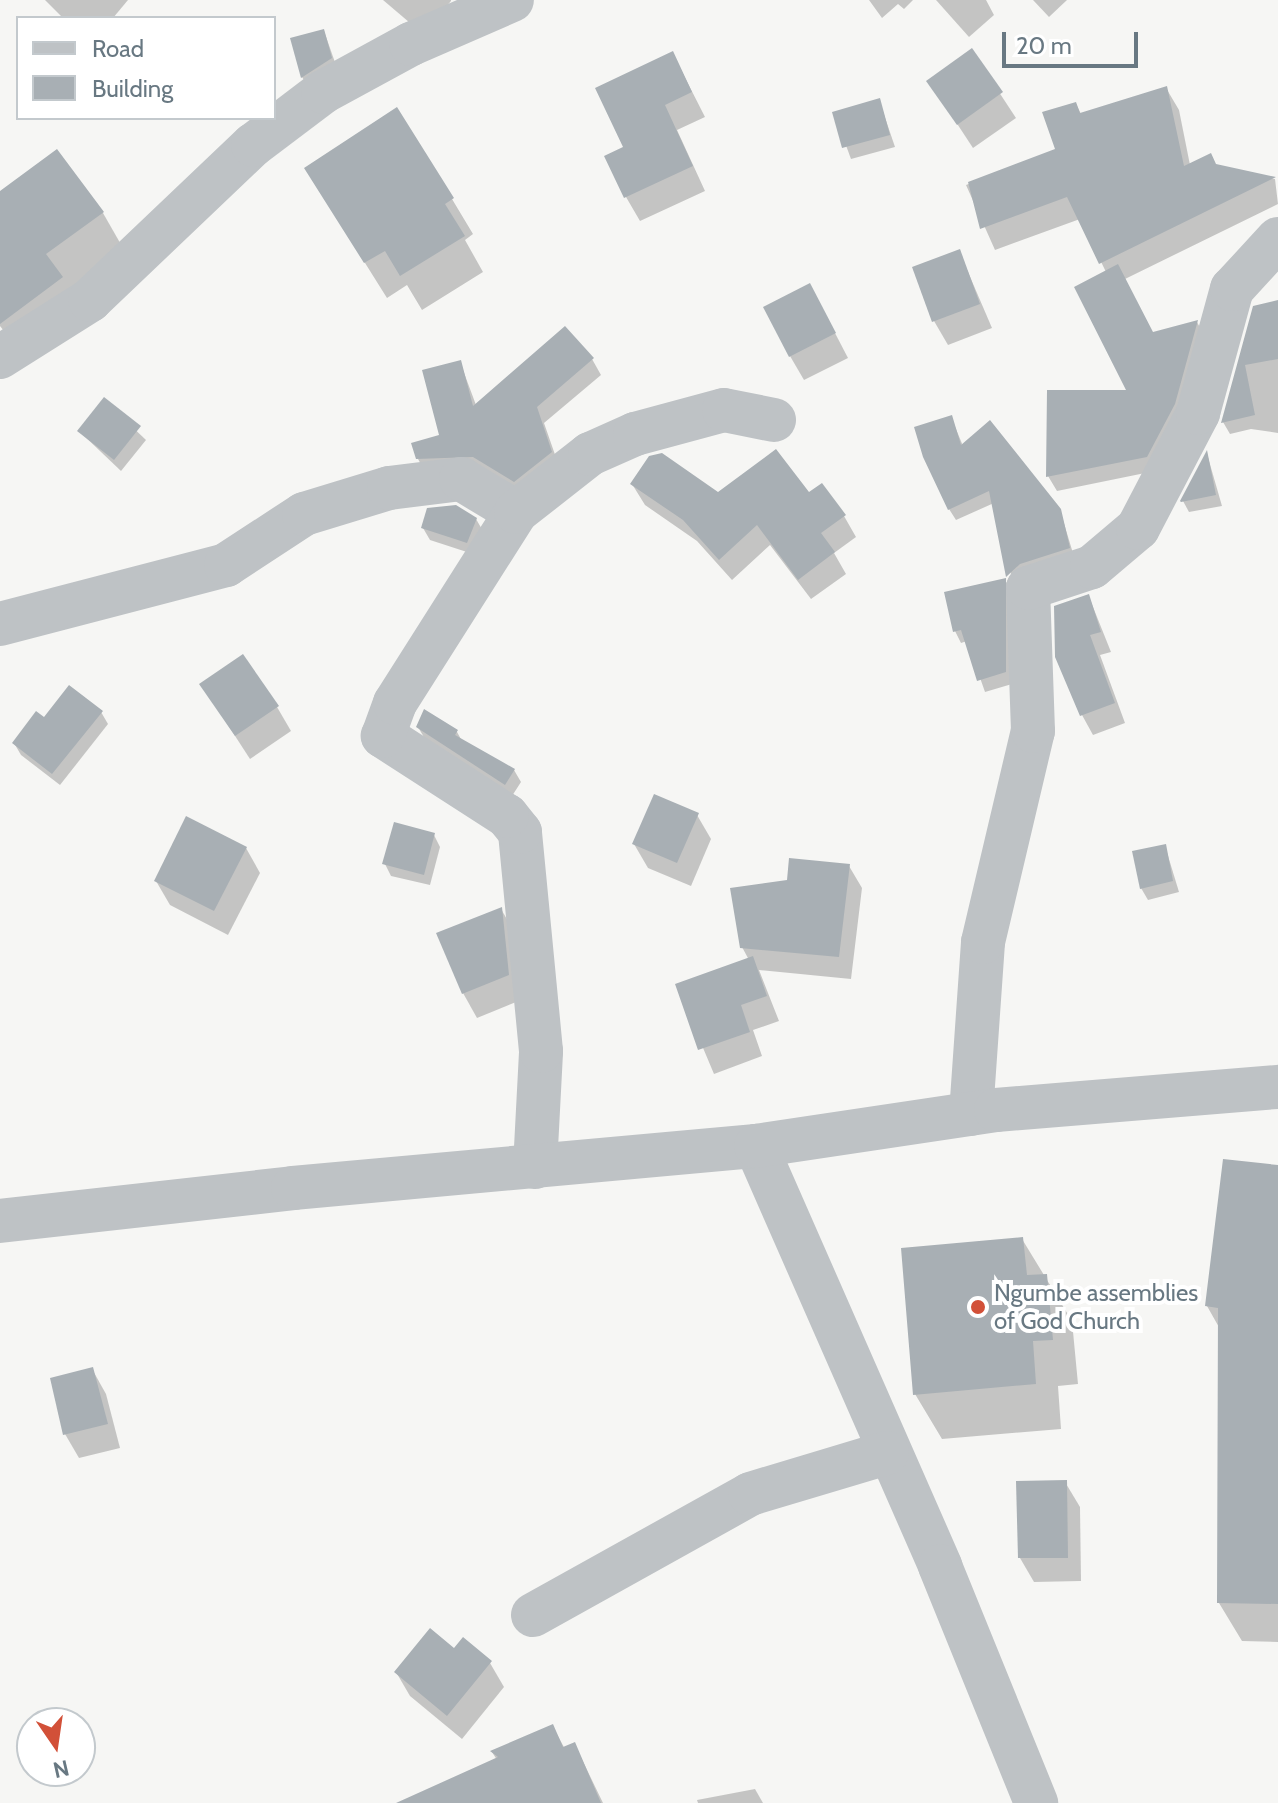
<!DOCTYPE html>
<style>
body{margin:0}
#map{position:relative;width:1278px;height:1803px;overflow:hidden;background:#f6f6f4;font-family:Cabin,sans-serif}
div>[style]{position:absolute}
.shadow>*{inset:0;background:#0003}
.building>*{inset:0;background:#a8afb4}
.minor>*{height:44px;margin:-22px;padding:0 22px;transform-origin:22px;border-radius:22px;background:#bec2c5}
.dots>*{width:22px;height:22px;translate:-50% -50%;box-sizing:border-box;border:4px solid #fff;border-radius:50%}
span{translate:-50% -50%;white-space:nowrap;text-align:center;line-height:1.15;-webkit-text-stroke:8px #fff;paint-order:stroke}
.poi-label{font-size:24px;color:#687882}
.left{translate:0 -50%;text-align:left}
.legend{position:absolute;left:16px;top:16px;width:260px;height:104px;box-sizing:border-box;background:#fff;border:2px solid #c3c9cd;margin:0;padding:10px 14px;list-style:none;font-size:24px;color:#687882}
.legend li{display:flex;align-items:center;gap:16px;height:40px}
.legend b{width:40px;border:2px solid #c3c9cd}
.north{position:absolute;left:16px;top:1707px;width:80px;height:80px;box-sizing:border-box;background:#fff;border:2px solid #c3c9cd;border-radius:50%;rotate:167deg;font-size:22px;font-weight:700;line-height:32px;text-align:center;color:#687882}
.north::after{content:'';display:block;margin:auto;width:28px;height:36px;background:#d25038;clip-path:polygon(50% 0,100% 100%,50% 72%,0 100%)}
.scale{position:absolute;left:1002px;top:32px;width:136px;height:36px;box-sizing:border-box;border:4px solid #687882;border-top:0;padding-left:10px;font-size:24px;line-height:28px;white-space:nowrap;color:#687882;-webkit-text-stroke:6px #fff;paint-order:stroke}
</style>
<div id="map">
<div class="shadow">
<div style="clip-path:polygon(45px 0,128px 0,113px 18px,63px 18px)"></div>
<div style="clip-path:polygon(383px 0,451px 0,451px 1px,423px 34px)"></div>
<div style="clip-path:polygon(869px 0,913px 0,904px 9px,898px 4px,882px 18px)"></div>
<div style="clip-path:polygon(936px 0,986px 0,994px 15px,969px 37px)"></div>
<div style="clip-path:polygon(1033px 0,1067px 0,1049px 17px)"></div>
<div style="clip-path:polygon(324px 31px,338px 71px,309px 88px,302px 77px)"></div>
<div style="clip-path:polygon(972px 51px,1016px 118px,973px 148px,929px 81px)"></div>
<div style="clip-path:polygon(673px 54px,705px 117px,677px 130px,705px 191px,640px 221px,626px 197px,626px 148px)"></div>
<div style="clip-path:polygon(1166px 88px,1179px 110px,1190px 165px,1275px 179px,1278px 204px,1125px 279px,1153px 334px,1197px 322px,1205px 337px,1155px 471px,1057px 491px,1048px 476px,1130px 392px,1106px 272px,1080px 219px,995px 250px,966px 185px,1057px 150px,1076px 104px,1081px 114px)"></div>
<div style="clip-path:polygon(879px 100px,895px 147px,851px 159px,834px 113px)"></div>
<div style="clip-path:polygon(0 194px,103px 213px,123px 248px,24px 357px,0 326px)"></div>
<div style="clip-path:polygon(452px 199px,473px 234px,465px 240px,483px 272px,422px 310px,407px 285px,387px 298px,328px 204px)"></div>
<div style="clip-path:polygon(959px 251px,992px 328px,948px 345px,934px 321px)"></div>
<div style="clip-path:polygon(1278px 302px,1278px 433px,1251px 429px,1230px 434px,1223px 422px,1255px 308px)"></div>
<div style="clip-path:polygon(823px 310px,848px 358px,804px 380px,790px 356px)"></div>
<div style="clip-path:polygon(592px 359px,601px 375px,544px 423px,560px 469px,524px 497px,427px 475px,418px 459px,442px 436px,460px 362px,476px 405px)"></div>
<div style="clip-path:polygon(104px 400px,146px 440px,121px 471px,79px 431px)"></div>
<div style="clip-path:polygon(951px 417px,963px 446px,1060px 510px,1075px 560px,1014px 587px,994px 503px,956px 520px,949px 509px)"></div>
<div style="clip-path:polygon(1207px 454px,1222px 506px,1189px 512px,1183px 501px)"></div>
<div style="clip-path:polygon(632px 484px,718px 494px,808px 495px,844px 516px,856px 537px,834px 553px,846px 574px,811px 599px,770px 545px,732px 580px,697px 541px,645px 505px)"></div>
<div style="clip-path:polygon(476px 519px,483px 531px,473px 554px,430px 540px,423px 528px)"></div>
<div style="clip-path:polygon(1005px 580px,1012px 591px,1012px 684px,985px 692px,967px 641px,961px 643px,955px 631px)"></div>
<div style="clip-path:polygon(1089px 597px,1111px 652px,1100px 655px,1125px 723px,1093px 735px,1082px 715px)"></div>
<div style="clip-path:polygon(202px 685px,277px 707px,291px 731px,250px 759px)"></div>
<div style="clip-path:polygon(101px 712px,108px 724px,60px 785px,21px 755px,14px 743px)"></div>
<div style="clip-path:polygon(418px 727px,457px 732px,462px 741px,514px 770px,521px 782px,512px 796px,425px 739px)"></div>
<div style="clip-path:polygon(697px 815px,711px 839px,691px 886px,648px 868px,634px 844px)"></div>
<div style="clip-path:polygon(434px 835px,440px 847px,430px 885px,391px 876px,385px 864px)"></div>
<div style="clip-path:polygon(1165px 846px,1179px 892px,1148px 900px,1141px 888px)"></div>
<div style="clip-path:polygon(246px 848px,260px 873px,228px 935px,170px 905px,156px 881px)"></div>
<div style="clip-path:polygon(849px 866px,862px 888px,851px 979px,759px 970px,779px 1021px,753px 1030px,762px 1056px,714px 1074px,677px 986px,749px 960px,742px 947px,789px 882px)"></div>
<div style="clip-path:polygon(501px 909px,515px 933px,521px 1000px,477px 1018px,463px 993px)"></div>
<div style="clip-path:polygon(1278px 1167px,1278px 1642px,1242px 1641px,1219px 1603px,1220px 1329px,1207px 1306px)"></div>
<div style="clip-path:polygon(1022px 1239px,1072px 1321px,1078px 1384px,1058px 1386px,1061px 1429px,942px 1439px,915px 1394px)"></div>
<div style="clip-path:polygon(92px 1369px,106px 1394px,120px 1448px,79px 1458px,65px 1434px)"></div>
<div style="clip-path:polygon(1065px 1482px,1080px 1507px,1081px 1581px,1034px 1582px,1020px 1558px)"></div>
<div style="clip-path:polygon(454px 1651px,490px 1663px,504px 1687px,462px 1739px,410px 1696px,396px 1672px)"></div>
<div style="clip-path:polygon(553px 1727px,565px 1749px,575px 1745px,603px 1803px,412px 1803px,497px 1760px,492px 1752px)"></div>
<div style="clip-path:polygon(755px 1789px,763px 1803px,698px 1803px,697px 1800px)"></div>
</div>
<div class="building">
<div style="clip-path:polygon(324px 29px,332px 58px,301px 78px,290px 38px)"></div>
<div style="clip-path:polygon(972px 48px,1003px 92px,957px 125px,926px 81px)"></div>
<div style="clip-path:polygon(673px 51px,692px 92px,665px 105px,693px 166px,624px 198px,604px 156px,623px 147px,595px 88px)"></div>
<div style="clip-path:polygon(1167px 86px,1184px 166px,1211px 153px,1216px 164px,1276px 177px,1099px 264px,1067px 197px,980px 229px,968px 182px,1055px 149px,1042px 112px,1076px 102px,1080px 113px)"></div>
<div style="clip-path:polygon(880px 98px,890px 135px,842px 148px,832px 112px)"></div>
<div style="clip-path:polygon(397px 107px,454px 198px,445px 204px,465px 236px,400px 276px,385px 251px,364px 263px,304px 168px)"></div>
<div style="clip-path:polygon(57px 149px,104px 212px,46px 254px,63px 277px,0 324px,0 191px)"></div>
<div style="clip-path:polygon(960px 249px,980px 304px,932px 322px,912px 267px)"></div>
<div style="clip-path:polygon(1118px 264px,1153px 332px,1198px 320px,1175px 404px,1147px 457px,1046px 477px,1047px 390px,1126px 390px,1074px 287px)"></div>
<div style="clip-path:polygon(810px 283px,836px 333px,789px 357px,763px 307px)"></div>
<div style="clip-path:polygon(1278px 300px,1278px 359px,1245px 365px,1255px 415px,1221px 423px,1253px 306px)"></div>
<div style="clip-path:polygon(565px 326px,594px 358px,537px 407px,552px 452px,514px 482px,473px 457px,416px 459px,411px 443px,439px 435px,422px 370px,461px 360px,473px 406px)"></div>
<div style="clip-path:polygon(104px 397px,141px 426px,114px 460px,77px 431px)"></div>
<div style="clip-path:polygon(952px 415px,961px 445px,990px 420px,1061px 509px,1070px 548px,1020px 564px,1006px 577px,989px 491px,948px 510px,923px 457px,914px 427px)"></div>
<div style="clip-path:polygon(776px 449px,809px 492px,822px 483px,846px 515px,821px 533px,835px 552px,798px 580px,757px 525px,719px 560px,683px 520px,630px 484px,649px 456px,662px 453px,718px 492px)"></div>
<div style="clip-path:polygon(1207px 450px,1216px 495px,1181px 502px,1180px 501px)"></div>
<div style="clip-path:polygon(456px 505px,477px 518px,467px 543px,421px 528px,427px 508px)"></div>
<div style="clip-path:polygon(1006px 578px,1006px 672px,977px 681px,961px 630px,953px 632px,944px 592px)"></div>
<div style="clip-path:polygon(1089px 594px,1101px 632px,1090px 635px,1115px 703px,1080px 716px,1055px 657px,1054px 606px)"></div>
<div style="clip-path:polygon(243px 654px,279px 706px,235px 736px,199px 684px)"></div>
<div style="clip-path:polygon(69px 685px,103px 711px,52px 774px,12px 743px,36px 711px,44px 717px)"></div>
<div style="clip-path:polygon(424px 709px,458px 730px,455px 735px,515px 769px,505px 785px,416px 727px)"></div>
<div style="clip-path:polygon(654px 794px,699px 813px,677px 863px,632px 844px)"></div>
<div style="clip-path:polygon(186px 816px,247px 847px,214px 911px,154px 881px)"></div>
<div style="clip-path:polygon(394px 822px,435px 833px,424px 875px,382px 864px)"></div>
<div style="clip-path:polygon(1166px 844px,1173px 881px,1140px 889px,1132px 851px)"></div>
<div style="clip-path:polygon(789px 858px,850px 864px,839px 957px,740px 948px,730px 888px,787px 880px)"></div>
<div style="clip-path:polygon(502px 907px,509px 975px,462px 994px,436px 933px)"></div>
<div style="clip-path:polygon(753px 956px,767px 996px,741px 1005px,750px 1032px,698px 1050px,675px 984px)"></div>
<div style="clip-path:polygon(1223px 1159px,1278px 1165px,1278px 1604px,1217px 1603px,1218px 1308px,1205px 1306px)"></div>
<div style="clip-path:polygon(1023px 1237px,1027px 1275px,1047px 1274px,1053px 1340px,1033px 1341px,1036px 1384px,913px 1395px,901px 1248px)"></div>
<div style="clip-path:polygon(93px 1367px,108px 1424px,63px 1435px,50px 1378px)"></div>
<div style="clip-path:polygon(1067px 1480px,1068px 1558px,1018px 1558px,1016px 1481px)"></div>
<div style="clip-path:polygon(430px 1628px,454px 1648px,463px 1637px,492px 1661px,447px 1716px,394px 1672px)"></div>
<div style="clip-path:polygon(553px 1724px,563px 1747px,575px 1742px,601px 1803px,396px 1803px,498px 1757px,490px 1751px)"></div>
</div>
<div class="minor">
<div style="left:0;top:357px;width:107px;rotate:-32.3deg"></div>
<div style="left:90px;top:300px;width:225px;rotate:-43.6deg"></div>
<div style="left:253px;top:145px;width:88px;rotate:-37.1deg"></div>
<div style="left:323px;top:92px;width:100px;rotate:-28.6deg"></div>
<div style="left:411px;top:44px;width:110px;rotate:-23.5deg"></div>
<div style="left:0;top:624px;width:234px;rotate:-14.6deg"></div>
<div style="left:226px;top:565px;width:93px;rotate:-33.2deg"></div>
<div style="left:304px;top:514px;width:89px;rotate:-17deg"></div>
<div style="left:389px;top:488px;width:73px;rotate:-7.1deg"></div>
<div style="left:461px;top:479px;width:64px;rotate:31deg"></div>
<div style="left:971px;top:1114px;width:172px;rotate:-86deg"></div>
<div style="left:983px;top:942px;width:217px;rotate:-76.7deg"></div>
<div style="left:1033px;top:731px;width:143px;rotate:-92deg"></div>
<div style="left:1028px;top:588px;width:67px;rotate:-18.2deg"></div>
<div style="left:1092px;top:567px;width:60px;rotate:-40.3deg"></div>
<div style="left:1138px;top:528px;width:130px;rotate:-62.4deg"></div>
<div style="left:1198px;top:413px;width:129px;rotate:-74.7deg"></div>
<div style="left:1232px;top:289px;width:68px;rotate:-47.4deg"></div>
<div style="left:756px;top:1146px;width:459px;rotate:66.3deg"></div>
<div style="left:940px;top:1566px;width:256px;rotate:67.9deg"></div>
<div style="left:535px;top:1167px;width:116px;rotate:-87deg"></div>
<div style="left:541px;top:1051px;width:220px;rotate:-95.5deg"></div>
<div style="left:520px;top:832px;width:21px;rotate:-129deg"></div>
<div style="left:507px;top:816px;width:148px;rotate:-147.2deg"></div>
<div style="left:383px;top:736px;width:35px;rotate:-70deg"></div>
<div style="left:395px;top:703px;width:226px;rotate:-57.6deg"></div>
<div style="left:516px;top:512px;width:94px;rotate:-38.1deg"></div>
<div style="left:590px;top:454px;width:49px;rotate:-24deg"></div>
<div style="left:635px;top:434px;width:92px;rotate:-15.1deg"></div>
<div style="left:724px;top:410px;width:51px;rotate:11.3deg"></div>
<div style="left:0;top:1221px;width:295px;rotate:-6.4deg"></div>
<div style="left:293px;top:1188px;width:465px;rotate:-5.2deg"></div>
<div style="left:756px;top:1146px;width:243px;rotate:-8.5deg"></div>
<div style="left:996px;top:1110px;width:283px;rotate:-4.7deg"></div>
<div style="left:533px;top:1615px;width:248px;rotate:-29.1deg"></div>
<div style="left:750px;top:1494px;width:143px;rotate:-16.7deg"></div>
</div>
<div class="dots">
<div style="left:978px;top:1307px;background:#d25038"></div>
</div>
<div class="poi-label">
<span class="left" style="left:994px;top:1307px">Ngumbe assemblies<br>of God Church</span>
</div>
<ul class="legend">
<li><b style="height:10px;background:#bec2c5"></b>Road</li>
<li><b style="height:22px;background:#a8afb4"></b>Building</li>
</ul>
<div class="north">N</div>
<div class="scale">20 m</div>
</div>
